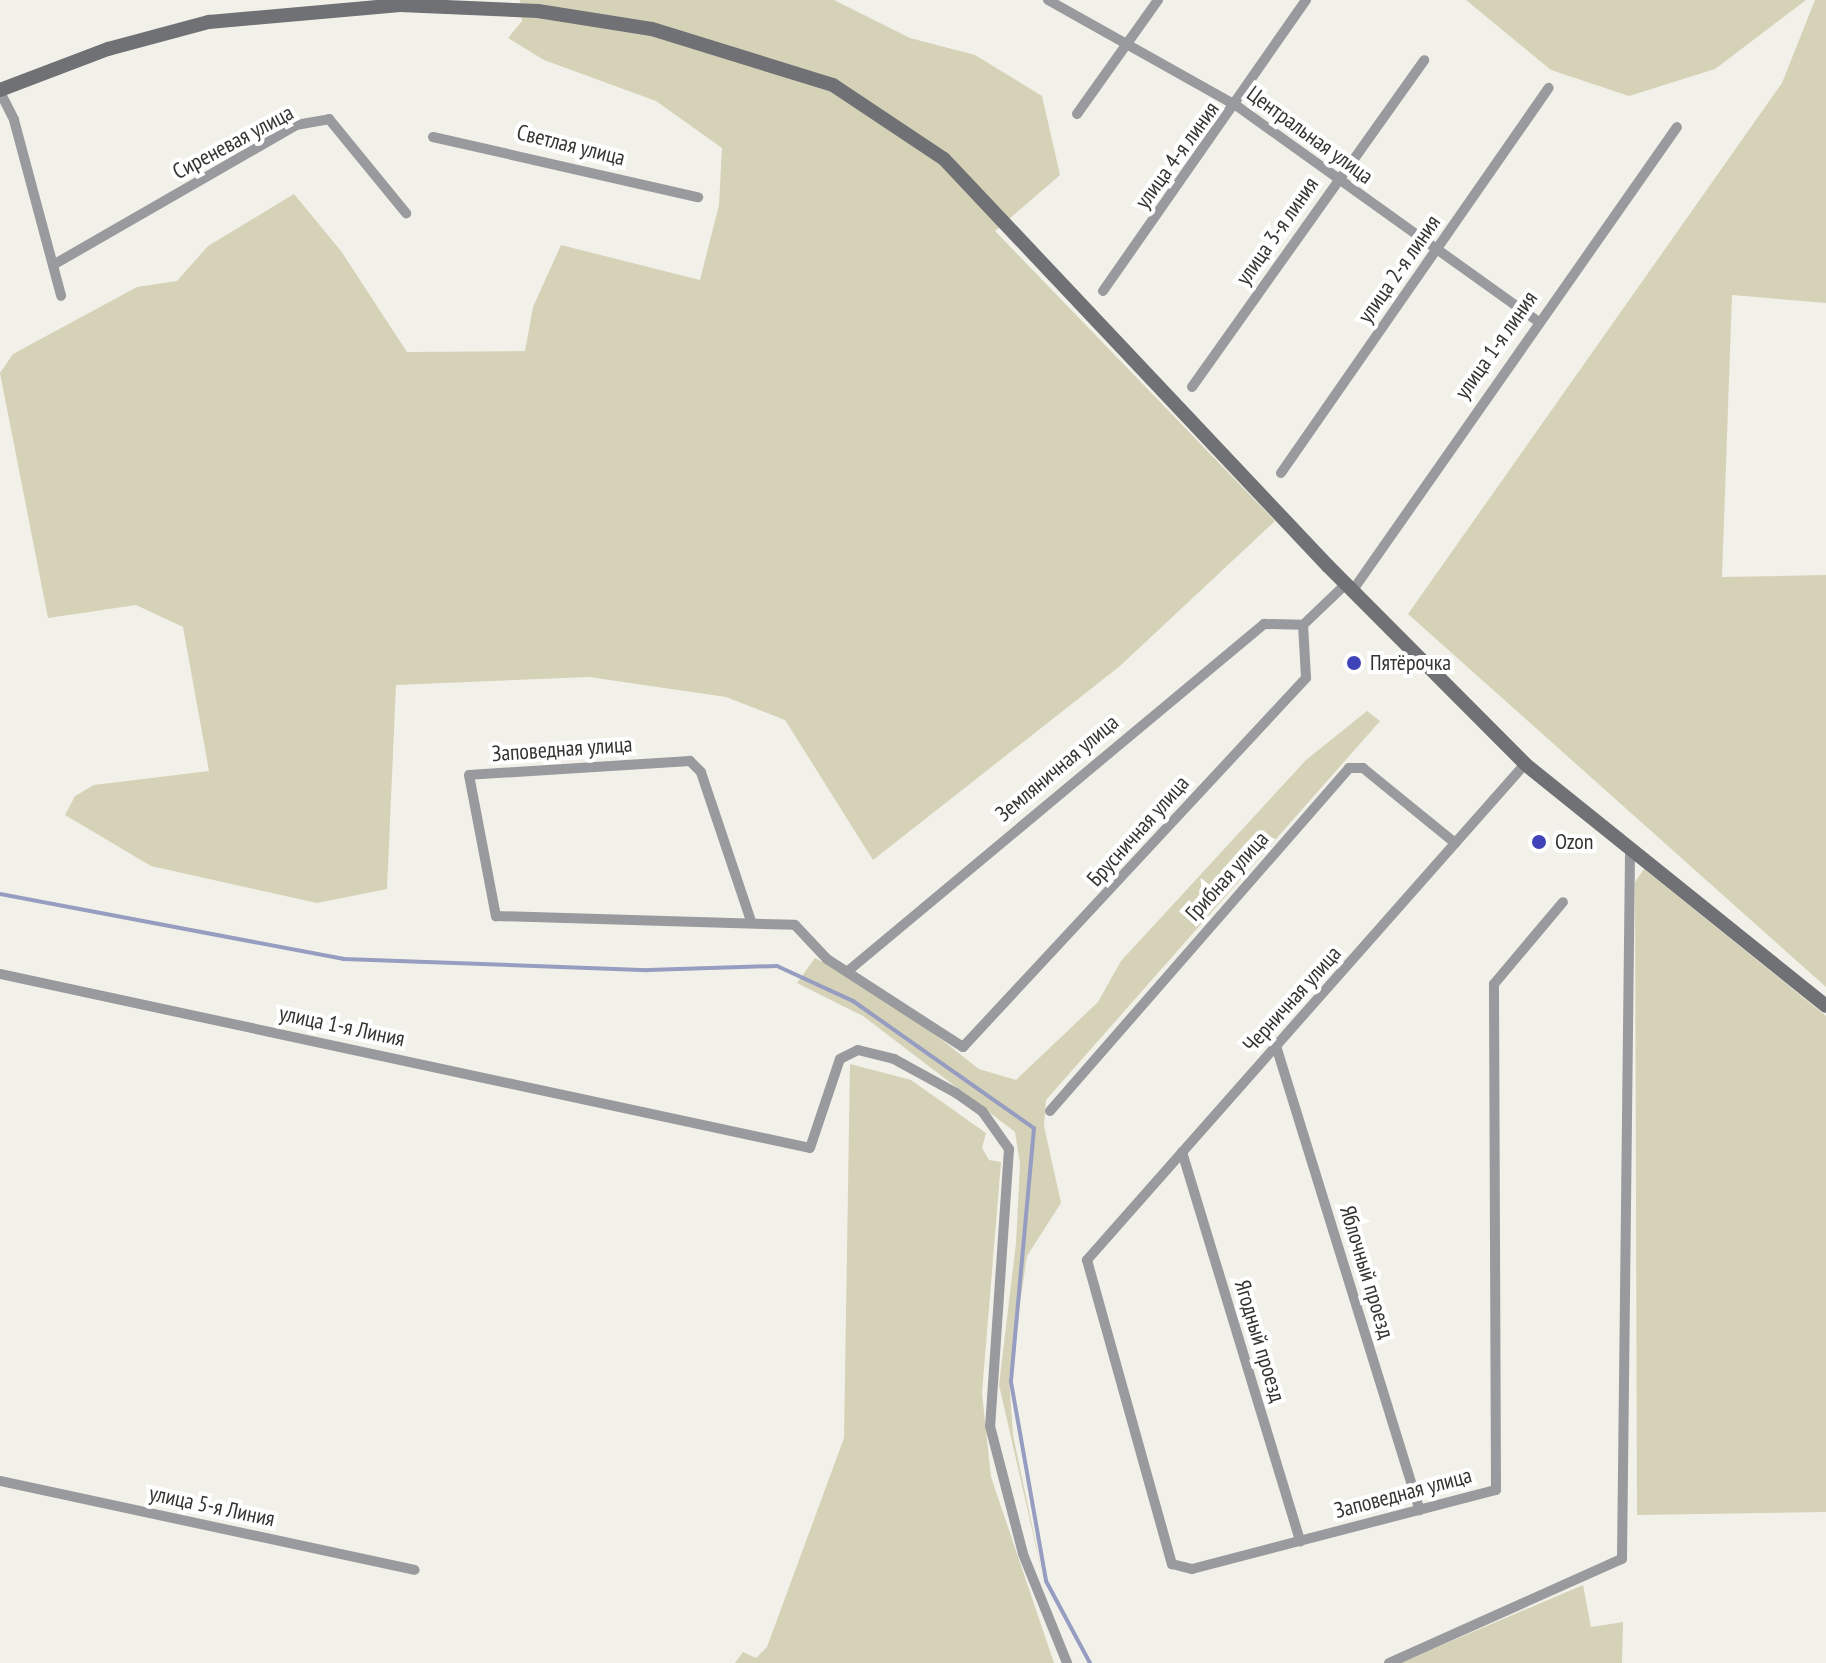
<!DOCTYPE html>
<meta charset="utf-8">
<style>
body{margin:0}
#map{position:relative;width:1826px;height:1663px;overflow:hidden;background:#f2f1e9;font-family:"PT Sans Narrow",sans-serif}
div>[style]{position:absolute}
.green>*{inset:0;background:#d5d2b7}
.stream>*{height:4px;margin:-2px;padding:0 2px;transform-origin:2px;border-radius:2px;background:#969dc1}
.street>*{height:10px;margin:-5px;padding:0 5px;transform-origin:5px;border-radius:5px;background:#999a9d}
.secondary>*{height:14px;margin:-7px;padding:0 7px;transform-origin:7px;border-radius:7px;background:#6f7175}
.dots>*{width:22px;height:22px;translate:-50% -50%;box-sizing:border-box;border:4px solid #fff;border-radius:50%}
span{translate:-50% -50%;white-space:nowrap;text-align:center;line-height:1.15;-webkit-text-stroke:8px #fff;paint-order:stroke}
.street-label{font-size:22px;color:#343430}
.poi-label{font-size:22px;color:#343430}
.left{translate:0 -50%;text-align:left}
</style>
<div id="map">
<div class="green">
<div style="clip-path:polygon(520px 0,834px 0,910px 38px,975px 55px,1042px 96px,1060px 175px,995px 231px,1275px 521px,1120px 666px,873px 860px,785px 720px,726px 697px,589px 677px,396px 685px,387px 889px,317px 903px,151px 866px,65px 815px,75px 796px,94px 785px,209px 771px,183px 627px,136px 605px,48px 618px,0 373px,13px 354px,137px 287px,177px 281px,208px 246px,294px 194px,341px 251px,407px 352px,525px 351px,533px 307px,561px 245px,700px 280px,719px 205px,722px 148px,656px 101px,544px 60px,508px 38px,522px 21px)"></div>
<div style="clip-path:polygon(1466px 0,1806px 0,1715px 69px,1629px 96px,1551px 70px)"></div>
<div style="clip-path:polygon(1815px 0,1826px 0,1826px 303px,1732px 295px,1722px 577px,1826px 575px,1826px 987px,1408px 614px,1782px 83px)"></div>
<div style="clip-path:polygon(1367px 711px,1380px 721px,1046px 1100px,1044px 1126px,1061px 1203px,1027px 1256px,1009px 1377px,1013px 1435px,1043px 1577px,999px 1385px,1016px 1243px,1020px 1164px,1015px 1132px,863px 1016px,797px 983px,815px 958px,887px 997px,979px 1069px,1016px 1080px,1098px 1002px,1121px 961px,1306px 760px)"></div>
<div style="clip-path:polygon(1644px 869px,1826px 1016px,1826px 1512px,1637px 1515px,1635px 882px)"></div>
<div style="clip-path:polygon(850px 1064px,911px 1080px,986px 1133px,982px 1148px,989px 1160px,1001px 1162px,982px 1393px,991px 1477px,1054px 1663px,735px 1663px,743px 1652px,756px 1658px,767px 1647px,844px 1438px)"></div>
<div style="clip-path:polygon(1583px 1585px,1591px 1627px,1623px 1622px,1622px 1663px,1400px 1663px)"></div>
</div>
<div class="stream">
<div style="left:0;top:894px;width:349px;rotate:10.7deg"></div>
<div style="left:343px;top:959px;width:305px;rotate:2.1deg"></div>
<div style="left:648px;top:970px;width:129px;rotate:-1.8deg"></div>
<div style="left:777px;top:966px;width:84px;rotate:24.7deg"></div>
<div style="left:853px;top:1001px;width:221px;rotate:35.1deg"></div>
<div style="left:1034px;top:1128px;width:255px;rotate:95.2deg"></div>
<div style="left:1011px;top:1382px;width:202px;rotate:80deg"></div>
<div style="left:1046px;top:1581px;width:93px;rotate:61.8deg"></div>
</div>
<div class="street">
<div style="left:1048px;top:0;width:217px;rotate:29.3deg"></div>
<div style="left:1237px;top:106px;width:369px;rotate:35.6deg"></div>
<div style="left:0;top:92px;width:31px;rotate:63deg"></div>
<div style="left:14px;top:120px;width:182px;rotate:75deg"></div>
<div style="left:1077px;top:114px;width:140px;rotate:-54.6deg"></div>
<div style="left:433px;top:137px;width:272px;rotate:12.8deg"></div>
<div style="left:53px;top:265px;width:280px;rotate:-29.9deg"></div>
<div style="left:296px;top:125px;width:34px;rotate:-10deg"></div>
<div style="left:329px;top:119px;width:122px;rotate:50.7deg"></div>
<div style="left:1103px;top:291px;width:355px;rotate:-55.1deg"></div>
<div style="left:1192px;top:387px;width:401px;rotate:-54.6deg"></div>
<div style="left:1281px;top:473px;width:469px;rotate:-55.2deg"></div>
<div style="left:1353px;top:590px;width:565px;rotate:-55.02deg"></div>
<div style="left:1303px;top:625px;width:61px;rotate:-43.7deg"></div>
<div style="left:1525px;top:764px;width:662px;rotate:131.45deg"></div>
<div style="left:1087px;top:1260px;width:316px;rotate:74.4deg"></div>
<div style="left:1172px;top:1564px;width:21px;rotate:14deg"></div>
<div style="left:1192px;top:1569px;width:314px;rotate:-14.6deg"></div>
<div style="left:1496px;top:1490px;width:506px;rotate:-90.23deg"></div>
<div style="left:1494px;top:984px;width:107px;rotate:-49.9deg"></div>
<div style="left:751px;top:921px;width:157px;rotate:-108.6deg"></div>
<div style="left:701px;top:772px;width:16px;rotate:-135deg"></div>
<div style="left:690px;top:761px;width:221px;rotate:176.4deg"></div>
<div style="left:469px;top:775px;width:144px;rotate:79.2deg"></div>
<div style="left:496px;top:916px;width:299px;rotate:1.7deg"></div>
<div style="left:795px;top:925px;width:47px;rotate:46.7deg"></div>
<div style="left:827px;top:959px;width:162px;rotate:32.9deg"></div>
<div style="left:963px;top:1047px;width:504px;rotate:-47.09deg"></div>
<div style="left:1306px;top:678px;width:53px;rotate:-93.2deg"></div>
<div style="left:848px;top:971px;width:542px;rotate:-39.83deg"></div>
<div style="left:1264px;top:624px;width:39px;rotate:1deg"></div>
<div style="left:0;top:974px;width:828px;rotate:12.12deg"></div>
<div style="left:810px;top:1148px;width:94px;rotate:-71.4deg"></div>
<div style="left:840px;top:1059px;width:20px;rotate:-27deg"></div>
<div style="left:858px;top:1050px;width:37px;rotate:14deg"></div>
<div style="left:894px;top:1059px;width:71px;rotate:28.7deg"></div>
<div style="left:956px;top:1093px;width:32px;rotate:35deg"></div>
<div style="left:982px;top:1111px;width:47px;rotate:54.6deg"></div>
<div style="left:1009px;top:1149px;width:278px;rotate:93.9deg"></div>
<div style="left:990px;top:1426px;width:132px;rotate:75.5deg"></div>
<div style="left:1023px;top:1554px;width:118px;rotate:68deg"></div>
<div style="left:1276px;top:1046px;width:486px;rotate:72.8deg"></div>
<div style="left:1050px;top:1111px;width:455px;rotate:-48.9deg"></div>
<div style="left:1349px;top:768px;width:14px"></div>
<div style="left:1363px;top:768px;width:119px;rotate:39.2deg"></div>
<div style="left:1182px;top:1152px;width:407px;rotate:73.1deg"></div>
<div style="left:0;top:1481px;width:424px;rotate:12.1deg"></div>
<div style="left:1389px;top:1663px;width:255px;rotate:-24.1deg"></div>
<div style="left:1622px;top:1559px;width:710px;rotate:-89.35deg"></div>
</div>
<div class="secondary">
<div style="left:0;top:90px;width:116px;rotate:-20.8deg"></div>
<div style="left:108px;top:49px;width:105px;rotate:-15deg"></div>
<div style="left:209px;top:22px;width:192px;rotate:-5.1deg"></div>
<div style="left:400px;top:5px;width:138px;rotate:2.5deg"></div>
<div style="left:538px;top:11px;width:115px;rotate:9deg"></div>
<div style="left:652px;top:29px;width:189px;rotate:17.2deg"></div>
<div style="left:833px;top:85px;width:133px;rotate:33.7deg"></div>
<div style="left:944px;top:159px;width:560px;rotate:46.67deg"></div>
<div style="left:1328px;top:566px;width:279px;rotate:45.1deg"></div>
<div style="left:1525px;top:764px;width:386px;rotate:38.8deg"></div>
</div>
<div class="dots">
<div style="left:1354px;top:663px;background:#4042b7"></div>
<div style="left:1539px;top:842px;background:#4042b7"></div>
</div>
<div class="street-label">
<span style="left:1310px;top:135px;rotate:36deg">Центральная улица</span>
<span style="left:233px;top:142px;rotate:-28deg">Сиреневая улица</span>
<span style="left:571px;top:145px;rotate:14deg">Светлая улица</span>
<span style="left:1177px;top:155px;rotate:-54deg">улица 4-я линия</span>
<span style="left:1277px;top:231px;rotate:-55deg">улица 3-я линия</span>
<span style="left:1399px;top:269px;rotate:-55deg">улица 2-я линия</span>
<span style="left:1496px;top:345px;rotate:-55deg">улица 1-я линия</span>
<span style="left:562px;top:749px;rotate:-4deg">Заповедная улица</span>
<span style="left:1057px;top:768px;rotate:-40deg">Земляничная улица</span>
<span style="left:1138px;top:831px;rotate:-48deg">Брусничная улица</span>
<span style="left:1227px;top:876px;rotate:-48deg">Грибная улица</span>
<span style="left:1292px;top:999px;rotate:-48deg">Черничная улица</span>
<span style="left:342px;top:1026px;rotate:12deg">улица 1-я Линия</span>
<span style="left:1367px;top:1272px;rotate:73deg">Яблочный проезд</span>
<span style="left:1260px;top:1341px;rotate:73deg">Ягодный проезд</span>
<span style="left:1403px;top:1493px;rotate:-15deg">Заповедная улица</span>
<span style="left:212px;top:1506px;rotate:12deg">улица 5-я Линия</span>
</div>
<div class="poi-label">
<span class="left" style="left:1370px;top:663px">Пятёрочка</span>
<span class="left" style="left:1555px;top:842px">Ozon</span>
</div>
</div>
